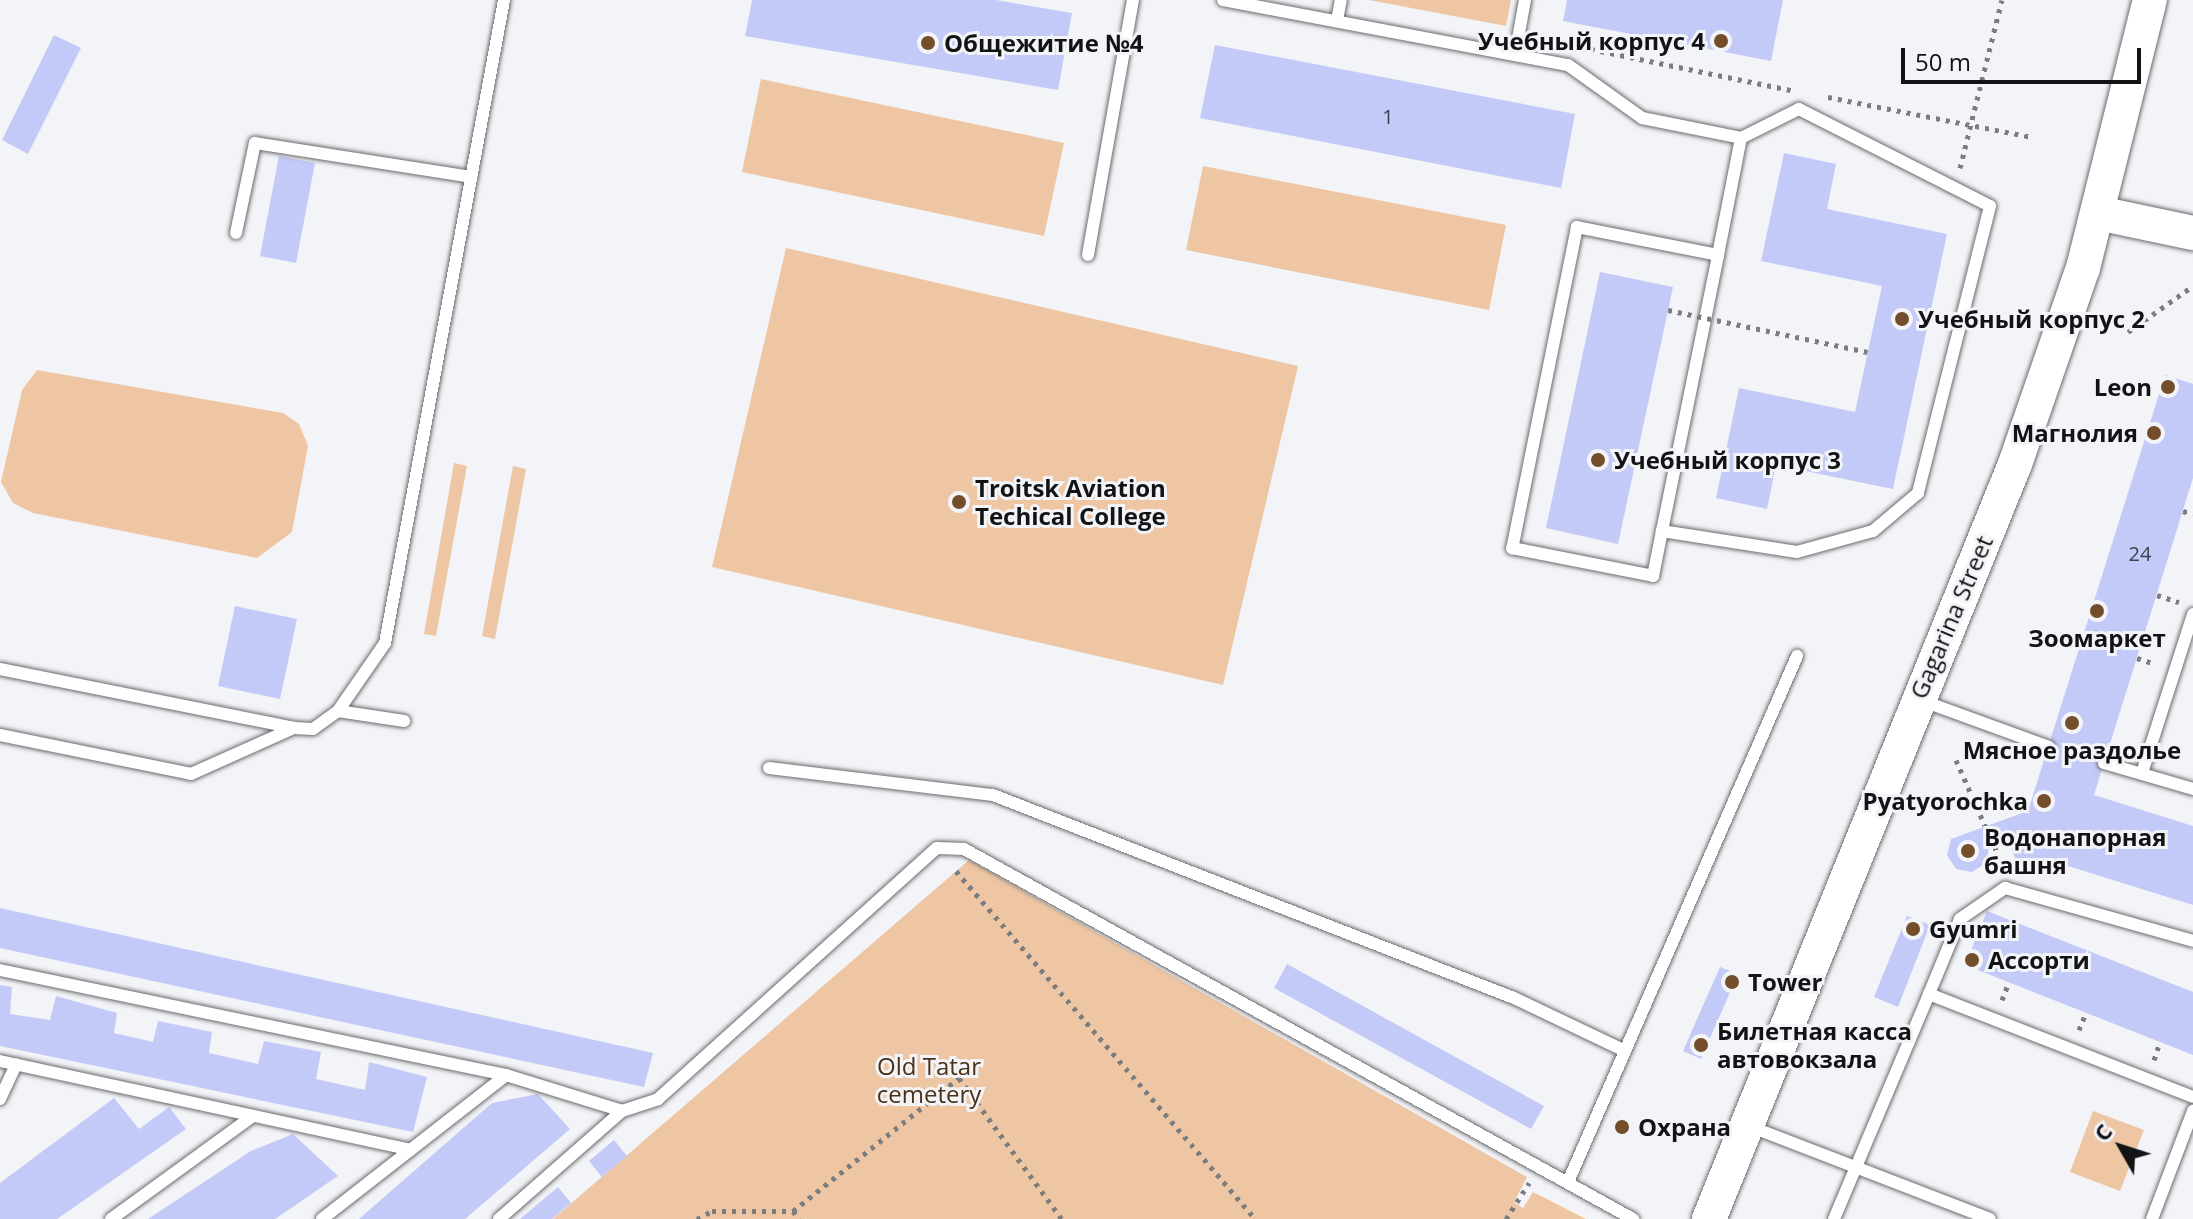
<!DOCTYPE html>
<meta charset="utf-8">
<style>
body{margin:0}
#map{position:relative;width:2193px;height:1219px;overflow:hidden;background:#f3f4f8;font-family:"Open Sans",sans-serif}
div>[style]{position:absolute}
.green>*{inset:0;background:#eec6a4}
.building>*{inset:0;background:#c3caf7}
.path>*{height:5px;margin-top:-2.5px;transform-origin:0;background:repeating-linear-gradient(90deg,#7c7d7f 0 4px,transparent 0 10px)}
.roads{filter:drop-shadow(0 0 2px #6a6b6e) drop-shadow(0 0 2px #6a6b6e)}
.lane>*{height:12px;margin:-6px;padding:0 6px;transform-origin:6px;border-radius:6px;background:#fff}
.secondary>*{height:34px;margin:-17px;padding:0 17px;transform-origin:17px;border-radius:17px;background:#fff}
.path-bridge>*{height:5px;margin-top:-2.5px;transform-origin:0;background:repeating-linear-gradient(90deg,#7c7d7f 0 4px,transparent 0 10px)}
.dots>*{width:22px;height:22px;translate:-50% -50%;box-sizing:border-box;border:4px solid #f3f4f8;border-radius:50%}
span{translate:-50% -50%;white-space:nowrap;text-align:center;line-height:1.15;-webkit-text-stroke:6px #f3f4f8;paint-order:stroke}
.number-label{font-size:20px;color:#3e414d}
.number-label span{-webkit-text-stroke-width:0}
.poi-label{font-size:24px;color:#121314;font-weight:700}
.right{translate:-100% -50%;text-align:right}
.left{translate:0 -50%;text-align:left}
.street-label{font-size:24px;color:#121314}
.park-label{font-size:24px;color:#4b3017}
.north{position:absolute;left:2081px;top:1107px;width:80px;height:80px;-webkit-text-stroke:6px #f3f4f8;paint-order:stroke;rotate:309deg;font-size:22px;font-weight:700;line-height:32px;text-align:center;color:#121314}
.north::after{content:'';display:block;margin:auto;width:28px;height:36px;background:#121314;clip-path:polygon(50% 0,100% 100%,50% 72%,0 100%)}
.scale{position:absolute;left:1901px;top:48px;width:240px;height:36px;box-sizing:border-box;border:4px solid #121314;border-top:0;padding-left:10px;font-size:24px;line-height:28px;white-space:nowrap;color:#121314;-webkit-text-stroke:6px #f3f4f8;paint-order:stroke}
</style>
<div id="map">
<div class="green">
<div style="clip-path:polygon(1369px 0,1511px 0,1506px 26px)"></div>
<div style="clip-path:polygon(761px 79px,1064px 143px,1044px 236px,742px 172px)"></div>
<div style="clip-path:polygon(1203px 166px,1506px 225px,1489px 310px,1186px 250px)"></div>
<div style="clip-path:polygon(786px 248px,1298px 366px,1223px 685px,712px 567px)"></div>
<div style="clip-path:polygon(37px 370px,283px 413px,299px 424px,308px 446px,292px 532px,257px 558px,33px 513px,13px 503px,1px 482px,22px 390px)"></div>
<div style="clip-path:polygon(454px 463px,467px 466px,436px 636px,424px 634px)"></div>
<div style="clip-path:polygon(513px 466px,526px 469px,495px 639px,482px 636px)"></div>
<div style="clip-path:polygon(969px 860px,1527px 1177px,1514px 1202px,1523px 1208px,1533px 1192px,1586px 1219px,553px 1219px)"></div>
<div style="clip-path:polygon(2093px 1111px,2144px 1130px,2120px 1191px,2070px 1172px)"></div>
</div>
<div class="building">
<div style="clip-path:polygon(752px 0,996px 0,1072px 13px,1058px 90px,745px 36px)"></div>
<div style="clip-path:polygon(1567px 0,1783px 0,1771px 61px,1563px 21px)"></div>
<div style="clip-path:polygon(54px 35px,81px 48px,28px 154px,2px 140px)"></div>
<div style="clip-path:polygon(1215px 45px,1575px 114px,1561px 188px,1200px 118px)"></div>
<div style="clip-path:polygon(1784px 153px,1836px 164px,1827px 209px,1947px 234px,1893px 489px,1776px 465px,1767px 509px,1716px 498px,1739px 388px,1855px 412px,1882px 286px,1761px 261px)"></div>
<div style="clip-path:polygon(279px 156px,315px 163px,296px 263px,260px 256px)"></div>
<div style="clip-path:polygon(1600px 272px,1673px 287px,1618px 544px,1546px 528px)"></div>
<div style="clip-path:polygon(2165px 375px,2193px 384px,2193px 478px,2094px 795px,2193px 826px,2193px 905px,2052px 861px,2021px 874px,2008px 840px,1989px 848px,1986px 863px,1972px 872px,1956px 869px,1947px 855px,1951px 839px,2028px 811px)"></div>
<div style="clip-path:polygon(235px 606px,297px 619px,280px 699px,218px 686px)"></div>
<div style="clip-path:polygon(0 908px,653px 1053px,644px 1087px,0 948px)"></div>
<div style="clip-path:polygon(1987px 911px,2193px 992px,2193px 1055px,1965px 965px)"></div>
<div style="clip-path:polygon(1907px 916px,1930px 925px,1898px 1007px,1874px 997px)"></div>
<div style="clip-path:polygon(1287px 964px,1544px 1106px,1531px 1129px,1274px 988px)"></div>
<div style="clip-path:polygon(1720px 967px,1738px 974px,1701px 1059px,1683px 1051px)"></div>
<div style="clip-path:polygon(0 985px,12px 987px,10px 1014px,50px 1020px,56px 996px,117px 1013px,114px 1033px,153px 1042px,158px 1021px,212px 1032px,209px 1053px,258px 1064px,264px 1041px,321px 1052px,316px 1079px,365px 1090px,369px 1062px,427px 1077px,413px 1132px,0 1046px)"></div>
<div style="clip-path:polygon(538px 1094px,570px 1129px,465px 1219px,359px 1219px,492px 1103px)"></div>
<div style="clip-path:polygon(114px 1098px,139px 1129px,169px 1107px,186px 1129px,57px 1219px,0 1219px,0 1183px)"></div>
<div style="clip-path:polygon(1617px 1116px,1633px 1123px,1628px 1137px,1612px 1131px)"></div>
<div style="clip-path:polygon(293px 1134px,338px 1176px,275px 1219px,148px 1219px,251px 1151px)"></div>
<div style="clip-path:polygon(614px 1140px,627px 1156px,602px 1177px,589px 1161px)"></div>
<div style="clip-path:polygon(558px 1187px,571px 1203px,552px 1219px,520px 1219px)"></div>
</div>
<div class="path">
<div style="left:1581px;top:47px;width:214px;rotate:11.6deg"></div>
<div style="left:1828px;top:97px;width:207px;rotate:11.1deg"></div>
<div style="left:1960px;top:168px;width:173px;rotate:-76deg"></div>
<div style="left:2128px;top:332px;width:76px;rotate:-35.4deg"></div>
<div style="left:2183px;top:511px;width:10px;rotate:17deg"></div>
<div style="left:2157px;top:595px;width:23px;rotate:18deg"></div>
<div style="left:2137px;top:658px;width:19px;rotate:18deg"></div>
<div style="left:1956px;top:760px;width:77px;rotate:66.1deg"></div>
<div style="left:1995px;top:846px;width:24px;rotate:78deg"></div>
<div style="left:956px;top:871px;width:459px;rotate:49.3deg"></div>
<div style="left:2002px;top:1000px;width:19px;rotate:-69deg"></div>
<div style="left:2079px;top:1030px;width:18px;rotate:-68deg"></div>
<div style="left:2154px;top:1060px;width:19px;rotate:-72deg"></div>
<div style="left:793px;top:1211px;width:213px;rotate:-38.7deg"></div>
<div style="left:959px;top:1078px;width:175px;rotate:53.9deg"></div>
<div style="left:697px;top:1219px;width:17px;rotate:-28deg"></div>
<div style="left:712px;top:1211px;width:81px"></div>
<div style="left:793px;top:1211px;width:10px;rotate:53deg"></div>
<div style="left:1506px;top:1219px;width:43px;rotate:-57.4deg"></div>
</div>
<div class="roads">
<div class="lane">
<div style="left:1223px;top:0;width:351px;rotate:10.7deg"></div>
<div style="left:1568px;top:65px;width:91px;rotate:35.6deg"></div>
<div style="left:1642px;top:118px;width:101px;rotate:11.4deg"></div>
<div style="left:1741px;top:138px;width:65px;rotate:-26.6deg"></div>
<div style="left:1799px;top:109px;width:214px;rotate:26.9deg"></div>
<div style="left:1990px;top:206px;width:296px;rotate:104.1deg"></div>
<div style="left:1918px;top:493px;width:59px;rotate:139.8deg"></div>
<div style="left:1873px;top:531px;width:79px;rotate:164.6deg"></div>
<div style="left:1797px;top:552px;width:137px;rotate:-171.2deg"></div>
<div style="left:1337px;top:20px;width:20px;rotate:-79deg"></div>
<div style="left:1515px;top:55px;width:56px;rotate:-79.7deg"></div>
<div style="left:236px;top:233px;width:92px;rotate:-78.1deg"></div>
<div style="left:255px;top:143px;width:219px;rotate:8.9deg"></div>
<div style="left:1088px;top:255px;width:259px;rotate:-80deg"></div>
<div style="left:1718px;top:255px;width:144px;rotate:-168.8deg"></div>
<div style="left:1577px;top:227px;width:328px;rotate:101.4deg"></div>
<div style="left:1512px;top:548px;width:144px;rotate:11.2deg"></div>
<div style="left:1653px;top:576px;width:46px;rotate:-78.7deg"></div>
<div style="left:1662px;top:531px;width:282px;rotate:-78.5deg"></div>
<div style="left:1718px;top:255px;width:119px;rotate:-78.9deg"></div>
<div style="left:0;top:669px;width:300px;rotate:11.3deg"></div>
<div style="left:294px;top:728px;width:19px;rotate:3deg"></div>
<div style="left:313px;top:729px;width:31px;rotate:-36deg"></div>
<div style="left:338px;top:711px;width:83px;rotate:-55.3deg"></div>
<div style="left:385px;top:643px;width:654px;rotate:-79.51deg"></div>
<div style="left:1920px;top:700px;width:137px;rotate:20deg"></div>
<div style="left:338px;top:711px;width:67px;rotate:8.6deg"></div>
<div style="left:0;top:735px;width:195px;rotate:11.5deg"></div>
<div style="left:191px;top:774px;width:113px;rotate:-24.1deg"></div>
<div style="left:2104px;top:763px;width:93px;rotate:16.3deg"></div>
<div style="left:769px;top:768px;width:226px;rotate:6.9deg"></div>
<div style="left:993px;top:795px;width:559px;rotate:21.29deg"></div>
<div style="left:1514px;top:998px;width:123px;rotate:25.5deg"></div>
<div style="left:2142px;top:773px;width:167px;rotate:-72.2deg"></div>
<div style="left:0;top:970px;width:517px;rotate:11.72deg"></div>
<div style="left:506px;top:1075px;width:121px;rotate:17.2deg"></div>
<div style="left:1929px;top:994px;width:81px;rotate:-67.5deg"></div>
<div style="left:1960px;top:919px;width:55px;rotate:-34.6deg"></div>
<div style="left:2005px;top:888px;width:195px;rotate:15.7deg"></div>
<div style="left:0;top:1061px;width:420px;rotate:12.2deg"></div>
<div style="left:0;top:1099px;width:38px;rotate:-65deg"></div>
<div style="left:1749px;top:1126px;width:258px;rotate:21.1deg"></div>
<div style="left:1568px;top:1182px;width:574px;rotate:-66.47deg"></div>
<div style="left:111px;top:1219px;width:175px;rotate:-36deg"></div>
<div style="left:322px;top:1219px;width:234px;rotate:-38deg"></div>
<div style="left:499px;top:1219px;width:164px;rotate:-41.3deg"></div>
<div style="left:622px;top:1111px;width:38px;rotate:-18deg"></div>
<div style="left:658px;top:1099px;width:375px;rotate:-42deg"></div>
<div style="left:937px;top:848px;width:27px;rotate:2deg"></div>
<div style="left:964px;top:849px;width:765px;rotate:28.95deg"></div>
<div style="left:1834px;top:1219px;width:244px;rotate:-67.1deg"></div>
<div style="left:1929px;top:994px;width:283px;rotate:21.3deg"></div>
<div style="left:2152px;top:1219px;width:116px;rotate:-69.2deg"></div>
</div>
<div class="secondary">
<div style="left:2098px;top:213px;width:97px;rotate:11.9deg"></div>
<div style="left:1709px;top:1219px;width:815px;rotate:-67.94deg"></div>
<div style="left:2015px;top:464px;width:207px;rotate:-70.9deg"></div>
<div style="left:2083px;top:268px;width:276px;rotate:-76deg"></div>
</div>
</div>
<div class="path-bridge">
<div style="left:1668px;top:310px;width:204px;rotate:11.9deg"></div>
</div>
<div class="dots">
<div style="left:1721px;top:41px;background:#744e2a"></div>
<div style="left:928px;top:43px;background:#744e2a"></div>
<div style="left:1902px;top:319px;background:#744e2a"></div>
<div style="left:2168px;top:387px;background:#744e2a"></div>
<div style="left:2154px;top:433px;background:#744e2a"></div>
<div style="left:1598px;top:460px;background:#744e2a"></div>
<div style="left:959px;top:502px;background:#744e2a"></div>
<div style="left:2097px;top:611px;background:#744e2a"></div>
<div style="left:2072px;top:723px;background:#744e2a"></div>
<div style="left:2044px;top:801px;background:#744e2a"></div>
<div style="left:1968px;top:851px;background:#744e2a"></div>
<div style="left:1913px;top:929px;background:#744e2a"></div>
<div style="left:1972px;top:960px;background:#744e2a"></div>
<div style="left:1732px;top:982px;background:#744e2a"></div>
<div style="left:1701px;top:1045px;background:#744e2a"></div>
<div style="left:1622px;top:1127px;background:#744e2a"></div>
</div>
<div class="number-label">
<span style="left:1388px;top:116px">1</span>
<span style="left:2140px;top:553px">24</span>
</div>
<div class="poi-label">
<span class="right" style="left:1705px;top:41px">Учебный корпус 4</span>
<span class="left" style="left:944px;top:43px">Общежитие №4</span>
<span class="left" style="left:1918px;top:319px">Учебный корпус 2</span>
<span class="right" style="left:2152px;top:387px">Leon</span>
<span class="right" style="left:2138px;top:433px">Магнолия</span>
<span class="left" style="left:1614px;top:460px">Учебный корпус 3</span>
<span class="left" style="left:975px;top:502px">Troitsk Aviation<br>Techical College</span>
<span style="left:2097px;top:638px">Зоомаркет</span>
<span style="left:2072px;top:750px">Мясное раздолье</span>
<span class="right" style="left:2028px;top:801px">Pyatyorochka</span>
<span class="left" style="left:1984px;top:851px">Водонапорная<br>башня</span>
<span class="left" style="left:1929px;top:929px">Gyumri</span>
<span class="left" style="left:1988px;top:960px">Ассорти</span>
<span class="left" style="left:1748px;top:982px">Tower</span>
<span class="left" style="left:1717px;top:1045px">Билетная касса<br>автовокзала</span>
<span class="left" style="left:1638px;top:1127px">Охрана</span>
</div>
<div class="street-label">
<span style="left:1951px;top:617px;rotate:-67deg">Gagarina Street</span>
</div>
<div class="park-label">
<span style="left:929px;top:1080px">Old Tatar<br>cemetery</span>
</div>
<div class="north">С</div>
<div class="scale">50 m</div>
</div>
